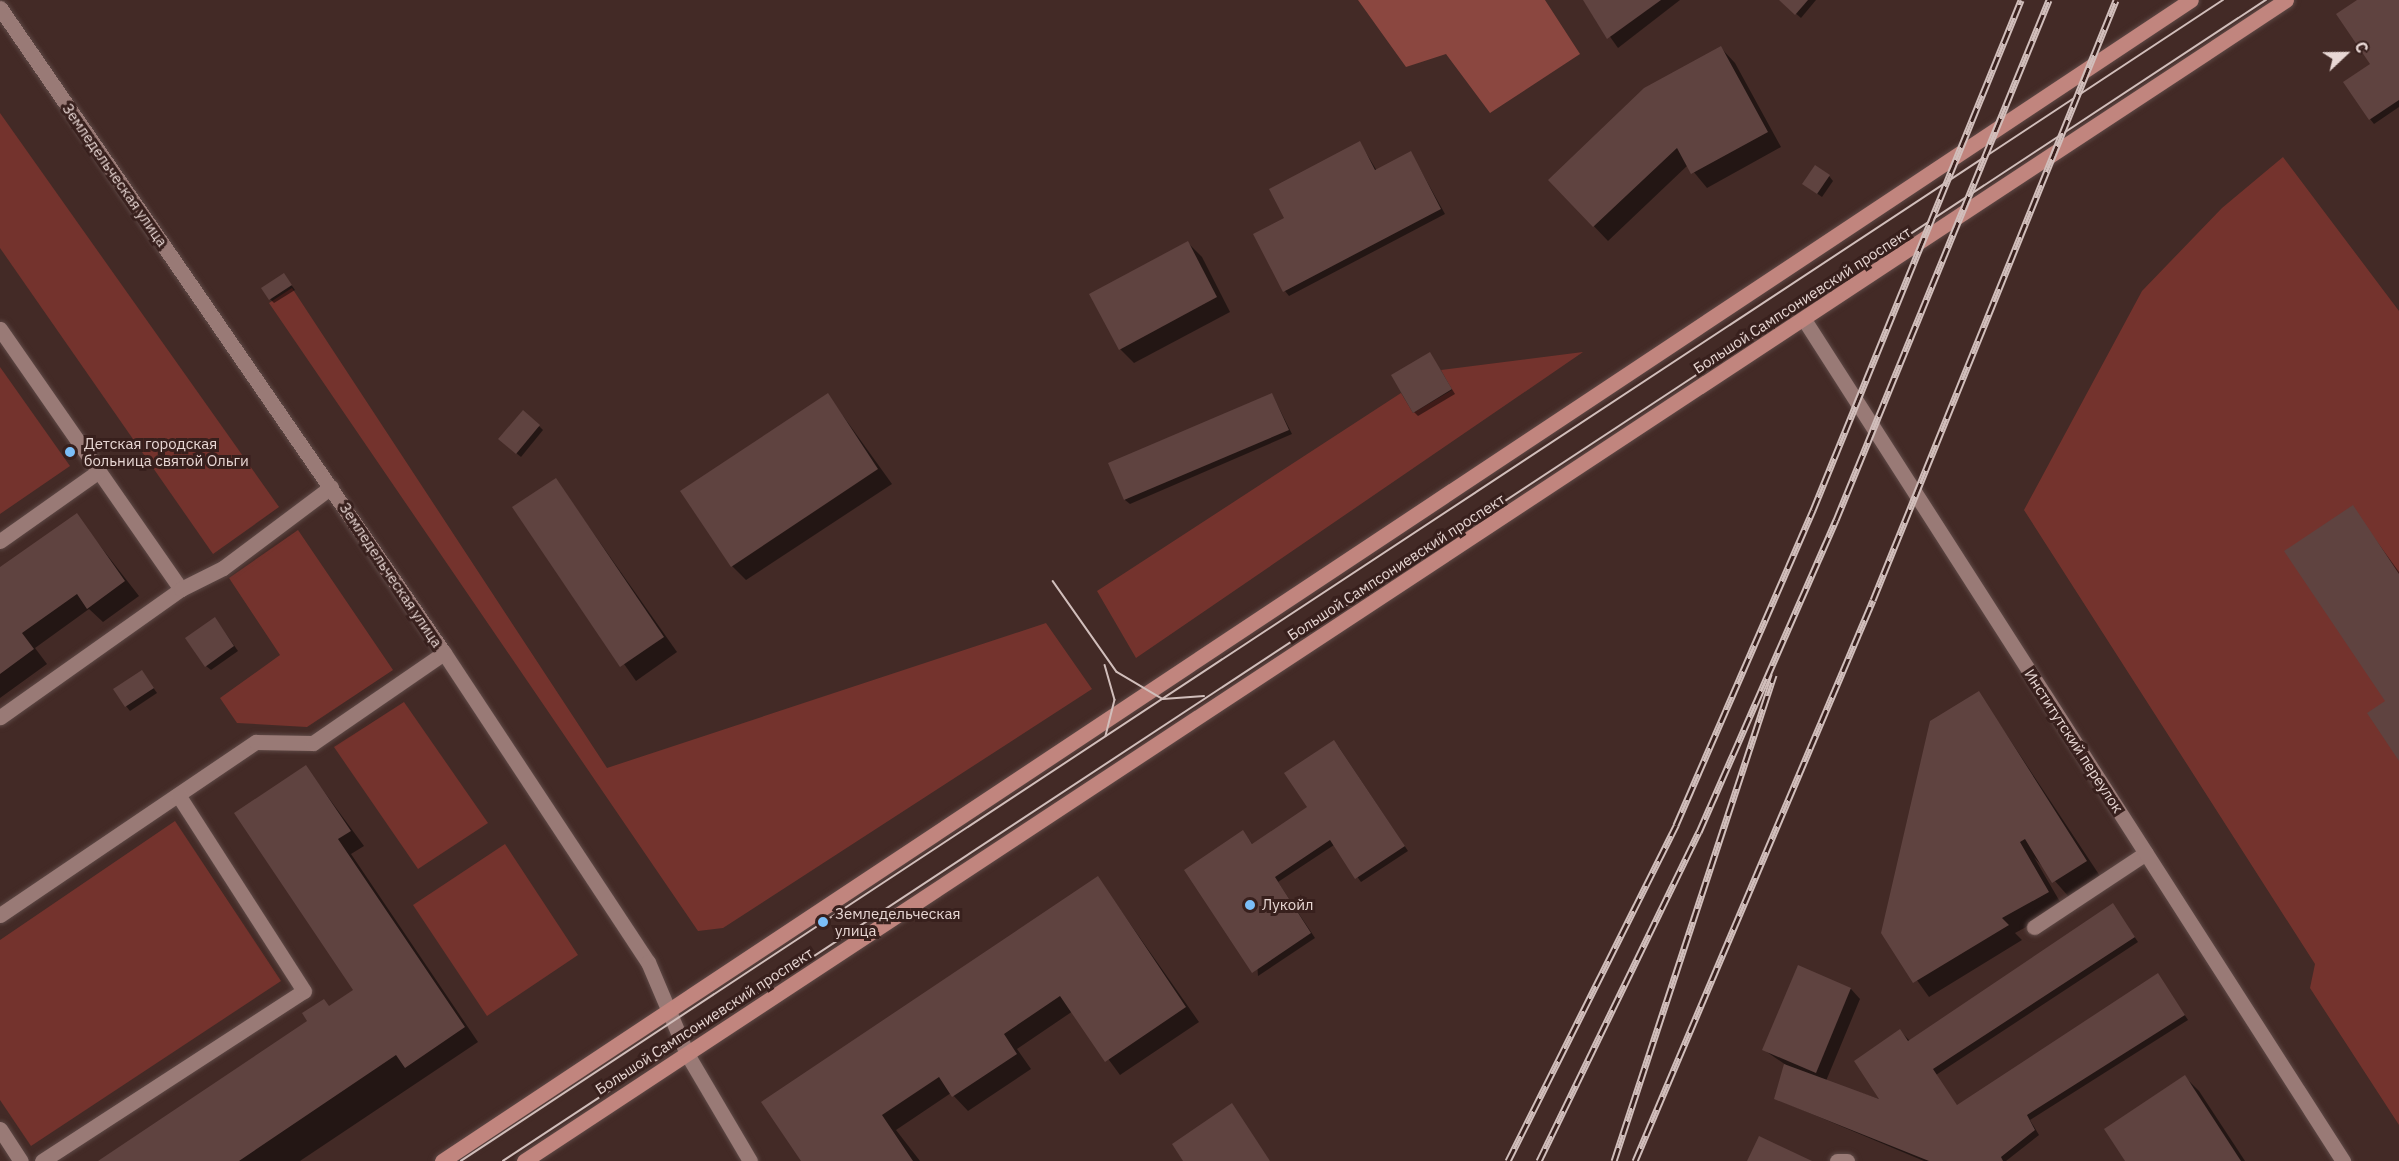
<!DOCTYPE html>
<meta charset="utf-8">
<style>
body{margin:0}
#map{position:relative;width:2399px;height:1161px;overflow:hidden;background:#432a26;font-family:"IBM Plex Sans",sans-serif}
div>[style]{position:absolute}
.green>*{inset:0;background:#74332d}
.forest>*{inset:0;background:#8b4740}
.shadow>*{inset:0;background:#0007}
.building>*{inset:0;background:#5f4340}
.roads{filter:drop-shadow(0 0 2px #5e4946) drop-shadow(0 0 2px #5e4946)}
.lane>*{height:15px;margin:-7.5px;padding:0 7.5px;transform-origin:7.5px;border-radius:7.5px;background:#997a76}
.street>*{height:15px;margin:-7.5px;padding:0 7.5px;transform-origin:7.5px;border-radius:7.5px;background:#997a76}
.secondary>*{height:15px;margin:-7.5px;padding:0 7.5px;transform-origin:7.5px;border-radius:7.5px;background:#997a76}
.primary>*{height:15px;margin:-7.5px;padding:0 7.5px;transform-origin:7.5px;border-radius:7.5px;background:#c1857e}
.tram>*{height:1.5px;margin:-0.75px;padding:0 0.75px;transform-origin:0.75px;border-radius:0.75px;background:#d1bebb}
.rail>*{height:7px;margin-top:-3.5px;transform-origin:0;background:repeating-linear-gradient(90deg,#38201d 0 14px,#d1bebb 0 28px);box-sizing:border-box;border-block:2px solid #d1bebb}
.dots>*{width:16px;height:16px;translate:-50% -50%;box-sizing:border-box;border:3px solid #38201d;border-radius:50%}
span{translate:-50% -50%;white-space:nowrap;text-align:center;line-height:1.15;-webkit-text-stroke:6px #38201d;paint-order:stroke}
.street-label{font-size:15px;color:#e8d7d4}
.poi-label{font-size:15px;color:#e8d7d4}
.left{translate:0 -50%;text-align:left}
.north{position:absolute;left:2315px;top:24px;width:60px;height:60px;-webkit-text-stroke:4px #38201d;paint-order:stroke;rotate:68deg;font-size:16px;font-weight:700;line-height:24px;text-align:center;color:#e8d7d4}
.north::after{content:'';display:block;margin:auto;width:21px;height:27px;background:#e8d7d4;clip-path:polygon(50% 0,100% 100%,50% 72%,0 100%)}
</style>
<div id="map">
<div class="green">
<div style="clip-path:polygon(0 113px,279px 507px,213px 554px,0 248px)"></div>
<div style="clip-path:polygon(2283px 157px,2399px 311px,2399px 1125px,2310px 988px,2315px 964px,2024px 510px,2142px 291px,2222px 208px)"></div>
<div style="clip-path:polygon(292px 288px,607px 768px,1046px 623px,1092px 689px,723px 928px,698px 931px,269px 303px)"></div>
<div style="clip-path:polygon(1583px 352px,1136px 658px,1097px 591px,1401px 393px,1413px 413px,1452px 390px,1441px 370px)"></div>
<div style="clip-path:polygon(0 367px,70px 466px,0 514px)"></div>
<div style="clip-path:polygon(298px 530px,393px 670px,307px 727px,237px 723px,220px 698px,280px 655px,229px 578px)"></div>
<div style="clip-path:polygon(404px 702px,488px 823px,418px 869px,334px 747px)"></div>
<div style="clip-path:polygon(175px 821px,281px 981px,31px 1146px,0 1100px,0 940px)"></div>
<div style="clip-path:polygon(505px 844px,578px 955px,487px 1016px,413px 905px)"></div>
</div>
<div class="forest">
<div style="clip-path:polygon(1358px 0,1545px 0,1580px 54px,1490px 113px,1446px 54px,1406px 67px)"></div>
</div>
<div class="shadow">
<div style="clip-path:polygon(1584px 0,1680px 0,1618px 48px)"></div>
<div style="clip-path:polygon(1780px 0,1816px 0,1801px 18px)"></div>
<div style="clip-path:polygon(2360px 0,2399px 0,2399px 107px,2374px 124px,2370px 119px,2375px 72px)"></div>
<div style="clip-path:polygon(1721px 48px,1735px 63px,1781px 147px,1707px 188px,1688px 165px,1608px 241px,1550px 180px)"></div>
<div style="clip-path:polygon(1360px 143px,1377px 171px,1411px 153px,1445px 214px,1289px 296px,1285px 291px,1286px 218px)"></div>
<div style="clip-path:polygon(1829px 176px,1833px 181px,1822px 197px,1809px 188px)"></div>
<div style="clip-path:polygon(1188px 243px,1202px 257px,1230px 312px,1134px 363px,1120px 349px)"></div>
<div style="clip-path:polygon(284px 275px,295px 290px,274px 303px,270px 299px)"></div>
<div style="clip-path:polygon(1430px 354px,1455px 394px,1418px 416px,1414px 412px)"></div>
<div style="clip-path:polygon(1272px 394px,1292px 434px,1130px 504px,1125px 500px,1110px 464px)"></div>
<div style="clip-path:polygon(828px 395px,892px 484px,746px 580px,732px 566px)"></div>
<div style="clip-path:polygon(539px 426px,543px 430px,521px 457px,505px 444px)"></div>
<div style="clip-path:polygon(556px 480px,677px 652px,636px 681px,514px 508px)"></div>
<div style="clip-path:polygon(2352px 507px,2399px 572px,2399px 759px,2387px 702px)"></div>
<div style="clip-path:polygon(76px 515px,139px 596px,103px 622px,89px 609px,35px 648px,47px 664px,0 698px,0 569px)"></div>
<div style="clip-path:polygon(219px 624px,238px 651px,211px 670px,206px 666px)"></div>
<div style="clip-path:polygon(142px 672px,157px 693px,130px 711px,126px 706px)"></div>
<div style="clip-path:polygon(1979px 693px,2100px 876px,2068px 896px,2034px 857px,2063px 907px,2015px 933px,2022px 940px,1929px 997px,1883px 933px)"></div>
<div style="clip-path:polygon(1338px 746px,1408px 851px,1361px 882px,1334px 845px,1278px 882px,1315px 938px,1258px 976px,1247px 837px,1253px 845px,1309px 807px)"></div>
<div style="clip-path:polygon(306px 767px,364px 846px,351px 854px,478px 1042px,300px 1161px,101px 1161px,355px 991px)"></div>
<div style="clip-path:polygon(1098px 878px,1199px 1022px,1120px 1075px,1073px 1011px,1017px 1049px,1031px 1069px,968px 1111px,951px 1093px,896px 1130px,920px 1161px,803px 1161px)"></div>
<div style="clip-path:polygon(2113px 905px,2138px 942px,1936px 1075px,1958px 1107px,2158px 975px,2188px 1020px,2030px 1120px,2039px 1135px,2006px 1161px,1924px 1161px,1776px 1099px,1786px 1065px,1764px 1050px,1798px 967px,1851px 989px,1860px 999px,1826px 1081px,1882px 1100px,1900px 1031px,1910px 1041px)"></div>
<div style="clip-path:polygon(2185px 1077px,2199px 1091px,2245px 1161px,2127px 1161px)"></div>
</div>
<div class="building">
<div style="clip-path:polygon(1583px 0,1661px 0,1607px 39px)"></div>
<div style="clip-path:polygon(1779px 0,1808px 0,1795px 15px)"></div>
<div style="clip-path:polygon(2357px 0,2399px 0,2399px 100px,2369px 120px,2343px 82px,2370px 64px,2336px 14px)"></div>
<div style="clip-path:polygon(1721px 46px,1768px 132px,1691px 174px,1677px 148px,1593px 227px,1548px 180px,1644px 88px)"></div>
<div style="clip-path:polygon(1360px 141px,1375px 170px,1411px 151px,1441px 209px,1283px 292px,1253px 234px,1284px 218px,1269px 189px)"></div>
<div style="clip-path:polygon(1815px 165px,1830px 175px,1817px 194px,1802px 184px)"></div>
<div style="clip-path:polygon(1188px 241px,1217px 297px,1119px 350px,1089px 294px)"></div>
<div style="clip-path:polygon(284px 273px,292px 285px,269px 300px,261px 288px)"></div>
<div style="clip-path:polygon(1430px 352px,1452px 389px,1413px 413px,1391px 375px)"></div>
<div style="clip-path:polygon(828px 393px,878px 469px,731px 567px,680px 491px)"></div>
<div style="clip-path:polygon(1272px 393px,1289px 430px,1124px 500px,1108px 463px)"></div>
<div style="clip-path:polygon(523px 410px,540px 425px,516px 454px,498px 439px)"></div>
<div style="clip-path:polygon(556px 478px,664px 637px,620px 667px,512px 507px)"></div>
<div style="clip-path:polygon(2353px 505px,2399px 574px,2399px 761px,2367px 713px,2385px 701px,2284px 551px)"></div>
<div style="clip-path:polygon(77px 513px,125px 581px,87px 609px,77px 594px,22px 633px,34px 649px,0 674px,0 567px)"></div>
<div style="clip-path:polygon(215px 617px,234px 646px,205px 667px,185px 638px)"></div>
<div style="clip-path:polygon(142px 670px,154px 688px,125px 707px,113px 689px)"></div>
<div style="clip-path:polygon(1979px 691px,2087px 861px,2052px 883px,2025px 839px,2020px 842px,2049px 892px,2002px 918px,2009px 925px,1913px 983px,1881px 933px,1930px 721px)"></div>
<div style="clip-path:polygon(1334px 740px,1405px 846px,1355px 879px,1330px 840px,1275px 877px,1311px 933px,1252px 973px,1184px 870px,1243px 830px,1252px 844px,1307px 807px,1284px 773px)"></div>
<div style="clip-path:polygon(306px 765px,351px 831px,338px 839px,465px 1027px,405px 1068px,396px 1055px,239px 1161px,98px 1161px,307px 1021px,302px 1013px,324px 999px,329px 1006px,353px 990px,234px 813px)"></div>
<div style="clip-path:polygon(1098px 876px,1186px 1007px,1105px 1062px,1060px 996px,1004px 1034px,1017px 1054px,952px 1097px,939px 1077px,882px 1115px,913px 1161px,801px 1161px,761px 1102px)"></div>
<div style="clip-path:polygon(2113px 903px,2135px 937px,1933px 1069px,1957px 1105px,2158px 973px,2185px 1015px,2027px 1115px,2035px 1130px,2001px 1157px,2003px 1161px,1929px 1161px,1774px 1099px,1784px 1064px,1879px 1099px,1854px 1061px,1900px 1029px,1908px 1041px)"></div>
<div style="clip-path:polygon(1798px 965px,1851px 988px,1816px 1073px,1762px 1050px)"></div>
<div style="clip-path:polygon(2185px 1075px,2241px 1161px,2125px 1161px,2104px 1129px)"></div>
<div style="clip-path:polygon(1232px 1103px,1270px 1161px,1183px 1161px,1172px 1144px)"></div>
<div style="clip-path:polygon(1759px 1136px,1812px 1161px,1747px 1161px)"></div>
</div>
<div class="roads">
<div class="lane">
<div style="left:0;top:329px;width:317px;rotate:55.2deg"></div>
<div style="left:181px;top:589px;width:222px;rotate:144.7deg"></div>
<div style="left:0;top:541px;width:121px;rotate:-35.3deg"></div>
<div style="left:181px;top:589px;width:47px;rotate:-26.6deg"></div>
<div style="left:223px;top:568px;width:135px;rotate:-36.9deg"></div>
<div style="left:0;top:915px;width:309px;rotate:-34.1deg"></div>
<div style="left:256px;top:742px;width:57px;rotate:1deg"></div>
<div style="left:313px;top:743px;width:159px;rotate:-34.5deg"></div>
<div style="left:2034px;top:927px;width:134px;rotate:-33.5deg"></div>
<div style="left:0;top:1129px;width:38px;rotate:57deg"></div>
<div style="left:42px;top:1161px;width:312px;rotate:-33deg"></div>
<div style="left:304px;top:991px;width:233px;rotate:-122.7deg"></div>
<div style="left:1837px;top:1161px;width:10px"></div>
</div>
<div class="street">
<div style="left:1805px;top:321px;width:998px;rotate:57.36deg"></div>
<div style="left:687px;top:1054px;width:124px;rotate:59.5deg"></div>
</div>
<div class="secondary">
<div style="left:0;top:8px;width:783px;rotate:55.46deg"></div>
<div style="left:444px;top:653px;width:370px;rotate:56.6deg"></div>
<div style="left:648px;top:962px;width:100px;rotate:67deg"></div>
</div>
<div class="primary">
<div style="left:442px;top:1161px;width:2099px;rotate:-33.58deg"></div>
<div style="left:524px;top:1161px;width:2110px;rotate:-33.38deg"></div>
</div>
</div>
<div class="tram">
<div style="left:1053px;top:581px;width:111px;rotate:54.9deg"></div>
<div style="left:1117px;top:672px;width:53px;rotate:30.4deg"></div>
<div style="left:1163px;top:699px;width:41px;rotate:-4.2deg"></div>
<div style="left:1105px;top:665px;width:36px;rotate:74deg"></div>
<div style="left:1115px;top:700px;width:37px;rotate:104deg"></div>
<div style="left:461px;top:1161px;width:2110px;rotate:-33.38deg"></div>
<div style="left:503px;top:1161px;width:2111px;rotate:-33.37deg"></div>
</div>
<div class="rail">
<div style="left:1508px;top:1161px;width:376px;rotate:-63.4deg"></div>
<div style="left:1676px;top:825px;width:344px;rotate:-66.5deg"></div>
<div style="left:1813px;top:510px;width:551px;rotate:-67.81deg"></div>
<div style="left:1539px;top:1161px;width:366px;rotate:-64.1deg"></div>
<div style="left:1699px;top:832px;width:341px;rotate:-66.3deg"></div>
<div style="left:1836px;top:520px;width:562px;rotate:-67.73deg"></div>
<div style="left:1614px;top:1161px;width:512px;rotate:-71.78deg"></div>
<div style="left:1635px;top:1161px;width:609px;rotate:-67.01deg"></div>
<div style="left:1873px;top:600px;width:647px;rotate:-67.95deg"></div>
</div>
<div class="dots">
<div style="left:70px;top:452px;background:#7bbef8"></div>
<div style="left:1250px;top:905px;background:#7bbef8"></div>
<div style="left:823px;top:922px;background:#7bbef8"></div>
</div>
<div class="street-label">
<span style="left:115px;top:175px;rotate:55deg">Земледельческая улица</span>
<span style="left:1802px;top:300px;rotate:-33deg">Большой Сампсониевский проспект</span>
<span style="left:1396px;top:567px;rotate:-33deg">Большой Сампсониевский проспект</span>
<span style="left:391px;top:575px;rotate:56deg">Земледельческая улица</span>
<span style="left:2074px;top:741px;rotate:57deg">Институтский переулок</span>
<span style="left:704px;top:1021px;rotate:-33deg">Большой Сампсониевский проспект</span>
</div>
<div class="poi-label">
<span class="left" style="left:84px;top:452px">Детская городская<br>больница святой Ольги</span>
<span class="left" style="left:1262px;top:905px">Лукойл</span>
<span class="left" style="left:835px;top:922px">Земледельческая<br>улица</span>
</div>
<div class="north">С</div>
</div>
